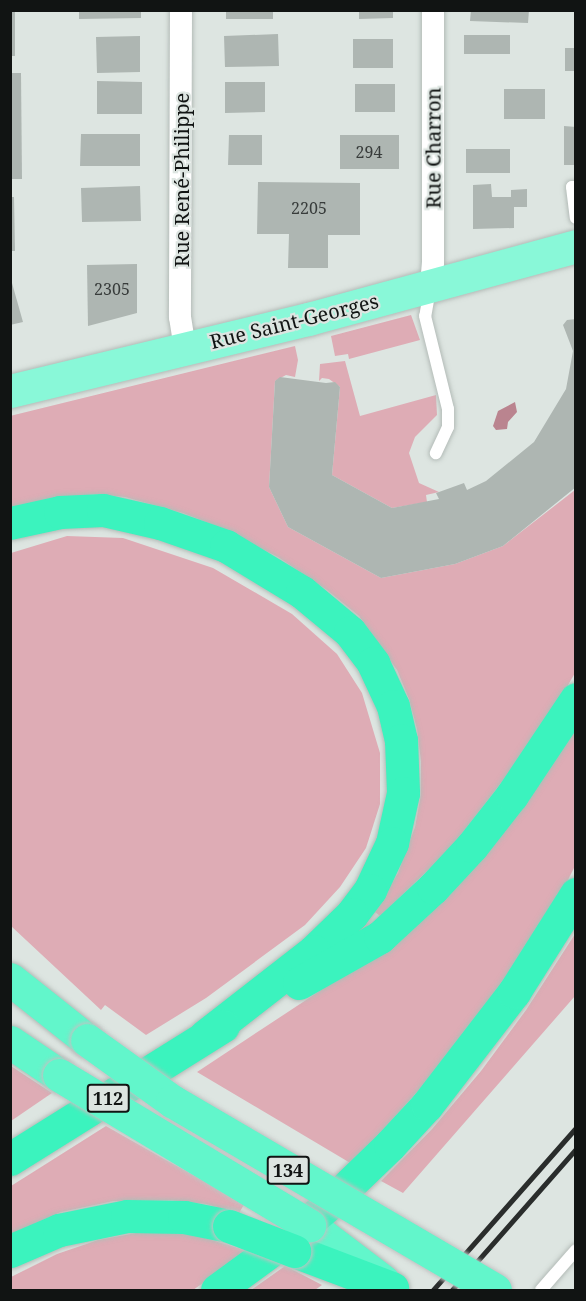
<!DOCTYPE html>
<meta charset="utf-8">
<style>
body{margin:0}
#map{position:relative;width:586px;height:1301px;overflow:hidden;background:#dde5e1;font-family:"Noto Serif",serif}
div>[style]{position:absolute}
.green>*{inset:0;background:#deacb5}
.water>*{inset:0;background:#ba848f}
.building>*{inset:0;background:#aeb6b2}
.roads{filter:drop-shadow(0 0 2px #b3bbb7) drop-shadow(0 0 2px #b3bbb7)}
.service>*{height:12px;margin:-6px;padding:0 6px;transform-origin:6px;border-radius:6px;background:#fff}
.minor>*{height:22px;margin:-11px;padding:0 11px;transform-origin:11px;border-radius:11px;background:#fff}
.primary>*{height:33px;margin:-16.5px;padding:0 16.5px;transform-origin:16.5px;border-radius:16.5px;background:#89f8d8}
.trunk>*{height:33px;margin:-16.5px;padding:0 16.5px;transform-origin:16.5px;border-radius:16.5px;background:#62f6cb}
.motorway>*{height:33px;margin:-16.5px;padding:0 16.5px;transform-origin:16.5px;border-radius:16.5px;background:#3bf3be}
.rail>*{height:4.5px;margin:-2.25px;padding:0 2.25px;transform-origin:2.25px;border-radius:2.25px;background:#2a2d2c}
.bridges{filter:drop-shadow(0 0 2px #c1c2c2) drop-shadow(0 0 2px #c1c2c2)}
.trunk-bridge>*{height:33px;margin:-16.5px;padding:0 16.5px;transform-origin:16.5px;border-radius:16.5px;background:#62f6cb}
.motorway-bridge>*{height:33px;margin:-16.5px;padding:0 16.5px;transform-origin:16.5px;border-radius:16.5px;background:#3bf3be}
span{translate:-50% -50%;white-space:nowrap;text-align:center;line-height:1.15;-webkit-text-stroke:4.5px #dde5e1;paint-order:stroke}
.number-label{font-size:16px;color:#383c3b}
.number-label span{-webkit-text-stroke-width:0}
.shield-label span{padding:2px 4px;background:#dde5e1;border:2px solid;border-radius:4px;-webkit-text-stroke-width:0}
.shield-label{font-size:18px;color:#111413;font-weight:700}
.street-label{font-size:20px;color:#111413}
.frame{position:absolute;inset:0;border:12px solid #111413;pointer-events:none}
</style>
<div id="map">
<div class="green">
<div style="clip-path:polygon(411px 315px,420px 340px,349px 359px,348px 354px,335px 356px,331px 336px)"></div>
<div style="clip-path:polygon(295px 346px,298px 360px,295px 377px,286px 375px,275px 381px,269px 487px,288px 527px,381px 578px,455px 564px,503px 546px,575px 490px,575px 673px,542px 730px,449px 850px,380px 916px,375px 912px,398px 873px,415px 827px,421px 794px,421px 762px,417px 729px,409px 699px,397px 670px,359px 616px,327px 590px,278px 557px,219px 527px,183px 513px,125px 497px,94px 494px,11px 508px,10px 416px)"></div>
<div style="clip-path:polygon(345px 361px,360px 416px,436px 395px,437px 415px,415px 437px,409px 453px,419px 483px,439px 492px,426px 495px,427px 502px,392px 508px,332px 475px,340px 387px,329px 379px,322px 378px,319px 381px,320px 364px)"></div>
<div style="clip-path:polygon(67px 536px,123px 538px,213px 568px,292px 614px,337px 654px,362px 693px,380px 753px,380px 804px,366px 848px,340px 887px,305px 925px,206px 998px,146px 1035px,105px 1005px,101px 1010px,11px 926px,11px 553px)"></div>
<div style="clip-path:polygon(575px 725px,575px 866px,563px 890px,462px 1042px,352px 1164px,197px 1072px,353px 969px)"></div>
<div style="clip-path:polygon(575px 934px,575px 996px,403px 1193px,381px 1181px,432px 1129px,481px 1071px,526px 1010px)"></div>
<div style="clip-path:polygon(11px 1066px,52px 1093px,11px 1121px,10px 1121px)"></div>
<div style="clip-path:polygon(106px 1126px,164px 1159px,245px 1203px,239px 1213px,206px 1204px,171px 1200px,114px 1201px,61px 1212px,11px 1234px,11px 1186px)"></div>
<div style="clip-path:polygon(147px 1231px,194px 1235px,249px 1251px,193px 1290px,11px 1290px,11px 1277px,57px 1254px,98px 1240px)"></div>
<div style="clip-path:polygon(285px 1266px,303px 1275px,322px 1285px,315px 1290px,251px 1290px)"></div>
</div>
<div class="water">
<div style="clip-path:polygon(515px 402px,517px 412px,508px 422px,507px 429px,496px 430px,493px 426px,498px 411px)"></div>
</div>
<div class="building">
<div style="clip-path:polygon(10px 10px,15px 10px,15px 56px,10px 56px)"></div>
<div style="clip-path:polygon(79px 10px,141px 10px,141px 18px,79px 19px)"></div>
<div style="clip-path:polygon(226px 10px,273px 10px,273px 19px,226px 19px)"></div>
<div style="clip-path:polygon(359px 10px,393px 10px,393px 18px,359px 19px)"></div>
<div style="clip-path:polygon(471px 10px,529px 10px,528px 23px,470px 21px)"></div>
<div style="clip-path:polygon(278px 34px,279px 66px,225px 67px,224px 36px)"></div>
<div style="clip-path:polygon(464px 35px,510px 35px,510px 54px,464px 54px)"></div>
<div style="clip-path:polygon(140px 36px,140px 72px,97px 73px,96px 37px)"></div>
<div style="clip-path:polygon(353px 39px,393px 39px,393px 68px,353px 68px)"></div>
<div style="clip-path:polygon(565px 48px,576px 48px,576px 71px,565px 71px)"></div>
<div style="clip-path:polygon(10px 73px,21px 73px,22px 179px,10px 179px)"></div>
<div style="clip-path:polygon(97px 81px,142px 82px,142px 114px,97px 114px)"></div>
<div style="clip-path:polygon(225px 82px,265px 82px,265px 112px,225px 113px)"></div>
<div style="clip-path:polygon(355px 84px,395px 84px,395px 112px,355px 112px)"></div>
<div style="clip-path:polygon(504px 89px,545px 89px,545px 119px,504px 119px)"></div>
<div style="clip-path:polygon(564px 126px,576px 127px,576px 165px,564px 165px)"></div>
<div style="clip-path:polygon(81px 134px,140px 134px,140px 166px,80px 166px)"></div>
<div style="clip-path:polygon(229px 135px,262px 135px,262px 165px,228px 165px)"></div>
<div style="clip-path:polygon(340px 135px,399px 135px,399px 169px,340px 169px)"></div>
<div style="clip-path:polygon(466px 149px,510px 149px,510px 173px,466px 173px)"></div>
<div style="clip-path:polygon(258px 182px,360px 183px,360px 235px,328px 235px,328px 268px,288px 268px,289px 234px,257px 234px)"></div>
<div style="clip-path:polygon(491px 184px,492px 197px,511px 197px,511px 190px,527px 189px,527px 207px,514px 207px,514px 228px,473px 229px,473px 185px)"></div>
<div style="clip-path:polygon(140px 186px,141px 221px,82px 222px,81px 188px)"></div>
<div style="clip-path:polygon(10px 197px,14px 197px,15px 251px,10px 251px)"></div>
<div style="clip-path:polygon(137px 264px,137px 313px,88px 326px,87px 265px)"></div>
<div style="clip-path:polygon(10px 276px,23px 322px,10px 325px)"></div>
<div style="clip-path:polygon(576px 319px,576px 487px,503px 546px,455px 564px,381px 578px,288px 527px,269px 487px,275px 381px,280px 377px,326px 383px,335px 382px,340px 387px,332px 475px,392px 508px,439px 499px,436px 493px,439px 492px,464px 483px,467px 490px,486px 481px,534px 442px,566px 389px,573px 351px,563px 325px,567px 320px)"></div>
</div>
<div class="roads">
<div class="service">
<div style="left:576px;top:187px;width:4px;rotate:180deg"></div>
<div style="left:572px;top:187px;width:31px;rotate:83deg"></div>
<div style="left:430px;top:289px;width:27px;rotate:100deg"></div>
<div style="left:425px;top:316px;width:96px;rotate:76.1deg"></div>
<div style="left:448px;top:409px;width:18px;rotate:90deg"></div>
<div style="left:448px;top:427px;width:29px;rotate:115deg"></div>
<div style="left:541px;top:1290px;width:53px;rotate:-48.8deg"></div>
</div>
<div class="minor">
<div style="left:181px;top:10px;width:307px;rotate:90.2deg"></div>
<div style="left:180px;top:317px;width:32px;rotate:81deg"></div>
<div style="left:431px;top:285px;width:22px;rotate:-85deg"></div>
<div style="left:433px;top:263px;width:253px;rotate:-90deg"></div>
</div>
<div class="primary">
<div style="left:10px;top:391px;width:307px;rotate:-13.6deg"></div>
<div style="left:308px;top:319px;width:278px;rotate:-15.2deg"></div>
</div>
<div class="trunk">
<div style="left:10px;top:979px;width:98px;rotate:38.4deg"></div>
<div style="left:10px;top:1042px;width:59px;rotate:34deg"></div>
<div style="left:309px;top:1225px;width:93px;rotate:37.1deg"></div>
</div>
<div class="motorway">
<div style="left:10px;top:523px;width:51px;rotate:-12.4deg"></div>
<div style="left:60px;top:512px;width:43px;rotate:-2.7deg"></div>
<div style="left:103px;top:510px;width:58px;rotate:12.8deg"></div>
<div style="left:160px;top:523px;width:70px;rotate:19.2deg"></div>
<div style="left:226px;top:546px;width:89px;rotate:31.2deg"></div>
<div style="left:302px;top:592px;width:62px;rotate:39.8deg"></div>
<div style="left:350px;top:632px;width:39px;rotate:53deg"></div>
<div style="left:373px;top:663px;width:47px;rotate:65.1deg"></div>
<div style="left:393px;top:706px;width:35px;rotate:77deg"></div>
<div style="left:401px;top:740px;width:53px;rotate:87.8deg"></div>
<div style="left:403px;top:793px;width:51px;rotate:102.4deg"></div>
<div style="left:392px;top:843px;width:52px;rotate:115.1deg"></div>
<div style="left:370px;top:890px;width:30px;rotate:127deg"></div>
<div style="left:352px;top:914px;width:53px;rotate:135.8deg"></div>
<div style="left:314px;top:951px;width:138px;rotate:142.1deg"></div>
<div style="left:299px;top:983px;width:93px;rotate:-29.6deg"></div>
<div style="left:380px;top:937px;width:72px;rotate:-42.8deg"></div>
<div style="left:433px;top:888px;width:57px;rotate:-47.1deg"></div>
<div style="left:472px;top:846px;width:65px;rotate:-51.9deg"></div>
<div style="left:512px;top:795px;width:115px;rotate:-56.3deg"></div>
<div style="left:10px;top:1159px;width:251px;rotate:-32deg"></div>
<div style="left:10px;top:1251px;width:53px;rotate:-23.2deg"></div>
<div style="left:59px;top:1230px;width:69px;rotate:-11.6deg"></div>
<div style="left:127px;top:1216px;width:57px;rotate:1deg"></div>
<div style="left:184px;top:1217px;width:46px;rotate:11.3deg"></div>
<div style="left:294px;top:1251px;width:105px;rotate:20.7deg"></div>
<div style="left:217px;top:1290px;width:97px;rotate:-36.2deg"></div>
<div style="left:295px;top:1233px;width:48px;rotate:-40.7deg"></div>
<div style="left:331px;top:1202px;width:82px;rotate:-44deg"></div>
<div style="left:390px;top:1145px;width:54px;rotate:-47.2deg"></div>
<div style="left:427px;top:1105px;width:143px;rotate:-52.4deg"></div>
<div style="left:514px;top:992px;width:116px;rotate:-57.7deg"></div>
</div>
</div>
<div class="rail">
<div style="left:433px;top:1290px;width:216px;rotate:-48.6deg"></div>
<div style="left:452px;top:1290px;width:188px;rotate:-48.7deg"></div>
</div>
<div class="bridges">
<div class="trunk-bridge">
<div style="left:87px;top:1040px;width:105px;rotate:35.7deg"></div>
<div style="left:172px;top:1101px;width:374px;rotate:30.3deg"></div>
<div style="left:59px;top:1075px;width:292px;rotate:31deg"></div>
</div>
<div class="motorway-bridge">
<div style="left:229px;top:1226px;width:70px;rotate:21deg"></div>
</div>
</div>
<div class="number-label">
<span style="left:369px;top:152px">294</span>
<span style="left:309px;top:208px">2205</span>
<span style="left:112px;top:289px">2305</span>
</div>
<div class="shield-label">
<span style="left:108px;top:1098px">112</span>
<span style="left:288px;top:1170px">134</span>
</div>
<div class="street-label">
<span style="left:433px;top:148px;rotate:-90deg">Rue Charron</span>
<span style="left:181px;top:180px;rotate:-90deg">Rue René-Philippe</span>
<span style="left:294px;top:321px;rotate:-14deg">Rue Saint-Georges</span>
</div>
<div class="frame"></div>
</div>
